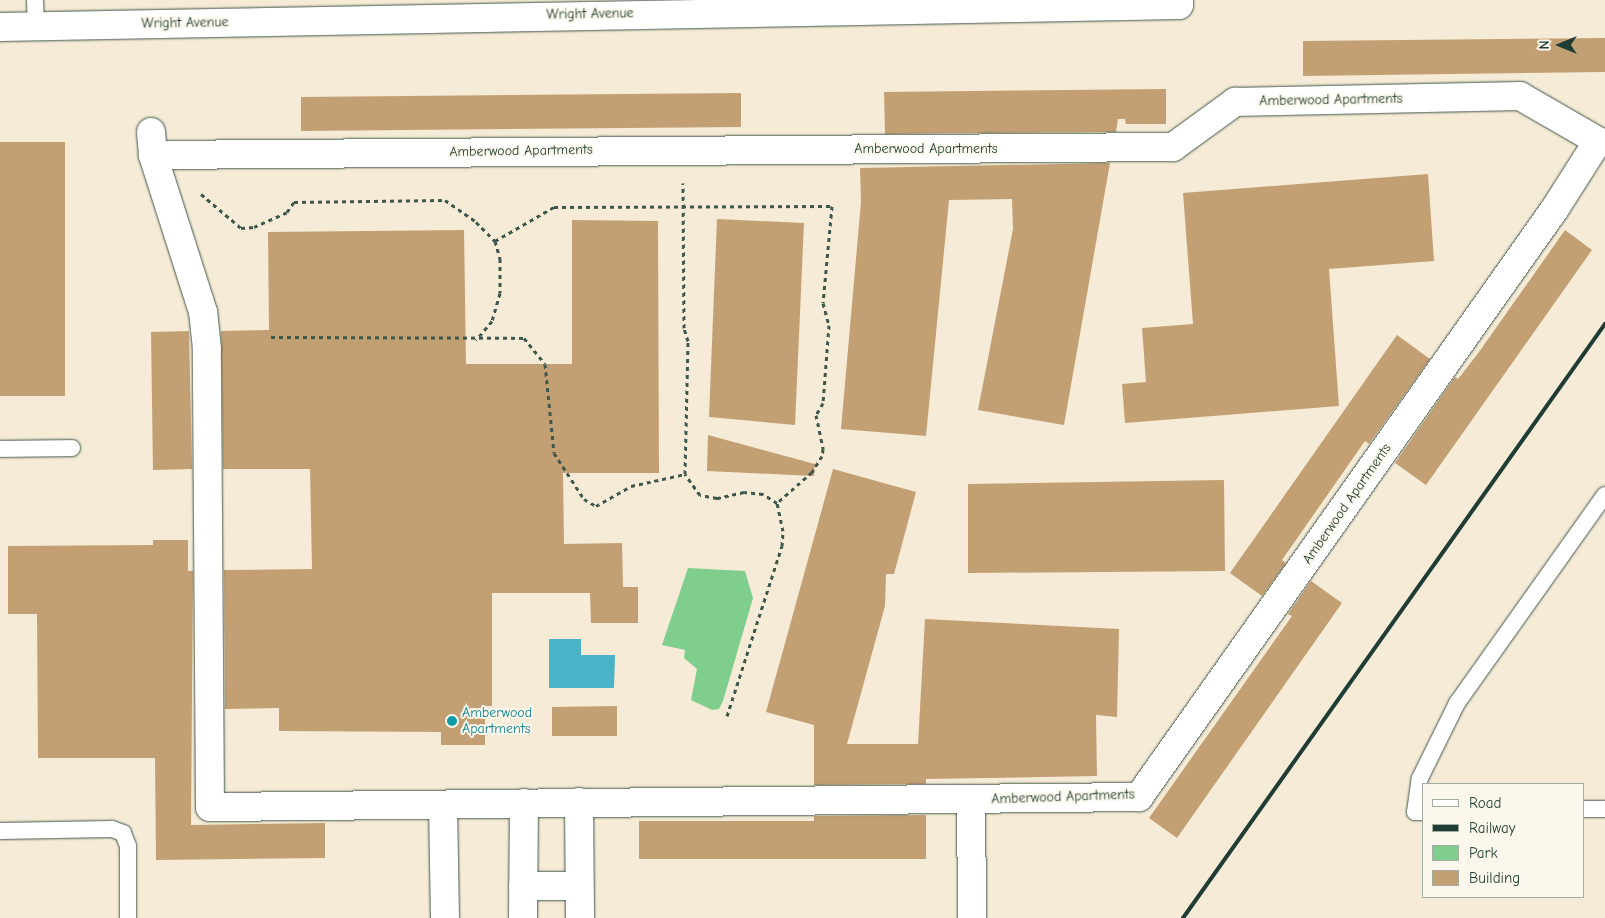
<!DOCTYPE html>
<style>
body{margin:0}
#map{position:relative;width:1605px;height:918px;overflow:hidden;background:#f5ebd6;font-family:"Comic Neue",sans-serif}
div>[style]{position:absolute}
.green>*{inset:0;background:#7fce8e}
.water>*{inset:0;background:#4ab3c8}
.building>*{inset:0;background:#c3a074}
.path>*{height:3px;margin-top:-1.5px;transform-origin:0;background:repeating-linear-gradient(90deg,#3f574c 0 4px,transparent 0 8px)}
.roads{filter:drop-shadow(0 0 1px #3f574c) drop-shadow(0 0 1px #3f574c)}
.service>*{height:16px;margin:-8px;padding:0 8px;transform-origin:8px;border-radius:8px;background:#fff}
.minor>*{height:28px;margin:-14px;padding:0 14px;transform-origin:14px;border-radius:14px;background:#fff}
.rail>*{height:4px;margin:-2px;padding:0 2px;transform-origin:2px;border-radius:2px;background:#1f3d34}
.dots>*{width:14px;height:14px;translate:-50% -50%;box-sizing:border-box;border:2px solid #fbf7ec;border-radius:50%}
span{translate:-50% -50%;white-space:nowrap;text-align:center;line-height:1.15;-webkit-text-stroke:4px #fbf7ec;paint-order:stroke}
.street-label{font-size:14px;color:#1f3d34}
.culture-label{font-size:14px;color:#0d838f}
.left{translate:0 -50%;text-align:left}
.legend{position:absolute;left:1422px;top:783px;width:162px;height:115px;box-sizing:border-box;background:#fbf7ec;border:1px solid #a3ada2;margin:0;padding:6px 9px;list-style:none;font-size:15px;color:#1f3d34}
.legend li{display:flex;align-items:center;gap:10px;height:25px}
.legend b{width:25px;border:1px solid #a3ada2}
.north{position:absolute;left:1535px;top:20px;width:50px;height:50px;-webkit-text-stroke:4px #fbf7ec;paint-order:stroke;rotate:270deg;font-size:14px;font-weight:700;line-height:20px;text-align:center;color:#1f3d34}
.north::after{content:'';display:block;margin:auto;width:18px;height:22px;background:#1f3d34;clip-path:polygon(50% 0,100% 100%,50% 72%,0 100%)}
</style>
<div id="map">
<div class="green">
<div style="clip-path:polygon(688px 568px,745px 571px,753px 598px,723px 701px,719px 709px,712px 710px,691px 700px,697px 669px,684px 658px,685px 650px,662px 645px)"></div>
</div>
<div class="water">
<div style="clip-path:polygon(549px 639px,581px 639px,581px 655px,615px 655px,614px 688px,549px 688px)"></div>
</div>
<div class="building">
<div style="clip-path:polygon(1605px 38px,1605px 72px,1303px 76px,1303px 41px)"></div>
<div style="clip-path:polygon(1166px 89px,1166px 124px,1126px 124px,1125px 119px,1118px 119px,1116px 132px,885px 134px,884px 92px)"></div>
<div style="clip-path:polygon(741px 93px,741px 127px,301px 131px,301px 97px)"></div>
<div style="clip-path:polygon(0 142px,65px 142px,65px 396px,0 396px)"></div>
<div style="clip-path:polygon(1110px 163px,1064px 425px,978px 410px,1013px 229px,1012px 199px,949px 200px,926px 436px,841px 429px,861px 202px,860px 168px)"></div>
<div style="clip-path:polygon(1428px 174px,1434px 261px,1329px 269px,1339px 406px,1125px 423px,1122px 384px,1146px 382px,1142px 328px,1193px 324px,1183px 193px)"></div>
<div style="clip-path:polygon(717px 219px,804px 223px,795px 425px,709px 417px)"></div>
<div style="clip-path:polygon(572px 220px,658px 221px,659px 473px,563px 473px,564px 544px,622px 543px,623px 587px,638px 587px,638px 623px,591px 623px,590px 593px,492px 593px,492px 706px,485px 706px,485px 745px,441px 745px,441px 732px,279px 731px,279px 708px,225px 709px,224px 570px,312px 569px,310px 469px,223px 469px,221px 331px,269px 330px,268px 232px,464px 230px,466px 364px,572px 364px)"></div>
<div style="clip-path:polygon(1565px 230px,1592px 250px,1426px 485px,1395px 463px,1455px 377px,1458px 379px,1479px 352px)"></div>
<div style="clip-path:polygon(189px 331px,192px 469px,153px 470px,151px 332px)"></div>
<div style="clip-path:polygon(1397px 335px,1430px 359px,1369px 444px,1365px 441px,1282px 560px,1286px 563px,1262px 596px,1230px 573px)"></div>
<div style="clip-path:polygon(708px 435px,815px 464px,814px 476px,707px 471px)"></div>
<div style="clip-path:polygon(833px 469px,916px 492px,894px 574px,886px 574px,885px 606px,847px 744px,918px 744px,925px 619px,1119px 629px,1117px 717px,1096px 715px,1097px 776px,926px 779px,926px 784px,814px 785px,814px 725px,766px 712px)"></div>
<div style="clip-path:polygon(1224px 480px,1225px 571px,968px 573px,968px 484px)"></div>
<div style="clip-path:polygon(153px 540px,188px 540px,188px 571px,193px 571px,191px 825px,325px 823px,325px 858px,156px 860px,155px 758px,38px 758px,37px 614px,8px 614px,8px 546px,153px 545px)"></div>
<div style="clip-path:polygon(1311px 581px,1342px 603px,1177px 838px,1149px 818px,1292px 616px,1288px 614px)"></div>
<div style="clip-path:polygon(617px 706px,617px 736px,552px 736px,552px 707px)"></div>
<div style="clip-path:polygon(926px 815px,926px 859px,639px 859px,639px 821px,814px 821px,814px 816px)"></div>
</div>
<div class="path">
<div style="left:201px;top:194px;width:52px;rotate:40.4deg"></div>
<div style="left:241px;top:228px;width:13px;rotate:-4deg"></div>
<div style="left:254px;top:227px;width:36px;rotate:-24deg"></div>
<div style="left:287px;top:212px;width:12px;rotate:-55deg"></div>
<div style="left:294px;top:202px;width:151px;rotate:-0.8deg"></div>
<div style="left:445px;top:200px;width:38px;rotate:35deg"></div>
<div style="left:476px;top:222px;width:27px;rotate:45deg"></div>
<div style="left:495px;top:241px;width:19px;rotate:74deg"></div>
<div style="left:500px;top:259px;width:34px;rotate:90deg"></div>
<div style="left:500px;top:293px;width:29px;rotate:106deg"></div>
<div style="left:492px;top:321px;width:25px;rotate:130deg"></div>
<div style="left:495px;top:241px;width:68px;rotate:-30deg"></div>
<div style="left:554px;top:207px;width:278px;rotate:-0.2deg"></div>
<div style="left:832px;top:206px;width:97px;rotate:95.3deg"></div>
<div style="left:823px;top:303px;width:23px;rotate:75deg"></div>
<div style="left:829px;top:325px;width:78px;rotate:94.4deg"></div>
<div style="left:823px;top:403px;width:14px;rotate:120deg"></div>
<div style="left:816px;top:415px;width:35px;rotate:78deg"></div>
<div style="left:823px;top:449px;width:7px;rotate:98deg"></div>
<div style="left:822px;top:456px;width:19px;rotate:122deg"></div>
<div style="left:812px;top:472px;width:47px;rotate:138.5deg"></div>
<div style="left:777px;top:503px;width:17px;rotate:-147deg"></div>
<div style="left:763px;top:494px;width:19px;rotate:-174deg"></div>
<div style="left:744px;top:492px;width:28px;rotate:167deg"></div>
<div style="left:717px;top:498px;width:17px;rotate:-170deg"></div>
<div style="left:700px;top:495px;width:26px;rotate:-126deg"></div>
<div style="left:271px;top:337px;width:253px;rotate:0.2deg"></div>
<div style="left:524px;top:338px;width:33px;rotate:51deg"></div>
<div style="left:545px;top:364px;width:89px;rotate:84.2deg"></div>
<div style="left:554px;top:453px;width:55px;rotate:56.9deg"></div>
<div style="left:584px;top:499px;width:14px;rotate:30deg"></div>
<div style="left:596px;top:506px;width:40px;rotate:-29.7deg"></div>
<div style="left:631px;top:486px;width:55px;rotate:-12.5deg"></div>
<div style="left:685px;top:474px;width:133px;rotate:-88.7deg"></div>
<div style="left:688px;top:341px;width:14px;rotate:-107deg"></div>
<div style="left:684px;top:328px;width:145px;rotate:-90.4deg"></div>
<div style="left:727px;top:716px;width:179px;rotate:-72.1deg"></div>
<div style="left:782px;top:546px;width:15px;rotate:-86deg"></div>
<div style="left:783px;top:531px;width:29px;rotate:-102deg"></div>
</div>
<div class="roads">
<div class="service">
<div style="left:35px;top:0;width:26px;rotate:88deg"></div>
<div style="left:0;top:449px;width:72px;rotate:-0.8deg"></div>
<div style="left:1584px;top:809px;width:21px"></div>
<div style="left:1424px;top:812px;width:9px;rotate:180deg"></div>
<div style="left:1415px;top:812px;width:34px;rotate:-82deg"></div>
<div style="left:1420px;top:778px;width:84px;rotate:-63.7deg"></div>
<div style="left:1457px;top:703px;width:255px;rotate:-54.6deg"></div>
<div style="left:0;top:831px;width:112px;rotate:-1deg"></div>
<div style="left:112px;top:829px;width:12px;rotate:20deg"></div>
<div style="left:123px;top:833px;width:14px;rotate:69deg"></div>
<div style="left:128px;top:846px;width:72px;rotate:90deg"></div>
</div>
<div class="minor">
<div style="left:0;top:27px;width:1179px;rotate:-1.07deg"></div>
<div style="left:1179px;top:5px;width:5px;rotate:-90deg"></div>
<div style="left:1520px;top:96px;width:90px;rotate:30deg"></div>
<div style="left:1598px;top:141px;width:82px;rotate:122.5deg"></div>
<div style="left:1554px;top:210px;width:719px;rotate:125.26deg"></div>
<div style="left:1139px;top:797px;width:929px;rotate:179.38deg"></div>
<div style="left:210px;top:807px;width:458px;rotate:-90.4deg"></div>
<div style="left:207px;top:349px;width:37px;rotate:-96deg"></div>
<div style="left:203px;top:312px;width:165px;rotate:-107.7deg"></div>
<div style="left:153px;top:155px;width:1020px;rotate:-0.45deg"></div>
<div style="left:1173px;top:147px;width:77px;rotate:-36deg"></div>
<div style="left:1235px;top:102px;width:285px;rotate:-1.2deg"></div>
<div style="left:151px;top:132px;width:23px;rotate:85deg"></div>
<div style="left:971px;top:799px;width:119px;rotate:89.5deg"></div>
<div style="left:579px;top:802px;width:116px;rotate:89.5deg"></div>
<div style="left:443px;top:805px;width:113px;rotate:89deg"></div>
<div style="left:523px;top:886px;width:56px"></div>
<div style="left:523px;top:918px;width:115px;rotate:-89.5deg"></div>
</div>
</div>
<div class="rail">
<div style="left:1183px;top:918px;width:729px;rotate:-54.61deg"></div>
</div>
<div class="dots">
<div style="left:452px;top:721px;background:#0f9aa8"></div>
</div>
<div class="street-label">
<span style="left:590px;top:14px;rotate:-1deg">Wright Avenue</span>
<span style="left:185px;top:23px;rotate:-1deg">Wright Avenue</span>
<span style="left:1331px;top:100px;rotate:-1deg">Amberwood Apartments</span>
<span style="left:926px;top:149px">Amberwood Apartments</span>
<span style="left:521px;top:151px;rotate:-1deg">Amberwood Apartments</span>
<span style="left:1347px;top:504px;rotate:-55deg">Amberwood Apartments</span>
<span style="left:1063px;top:797px;rotate:-2deg">Amberwood Apartments</span>
</div>
<div class="culture-label">
<span class="left" style="left:462px;top:721px">Amberwood<br>Apartments</span>
</div>
<ul class="legend">
<li><b style="height:6px;background:#fff"></b>Road</li>
<li><b style="height:6px;background:#1f3d34"></b>Railway</li>
<li><b style="height:14px;background:#7fce8e"></b>Park</li>
<li><b style="height:14px;background:#c3a074"></b>Building</li>
</ul>
<div class="north">N</div>
</div>
